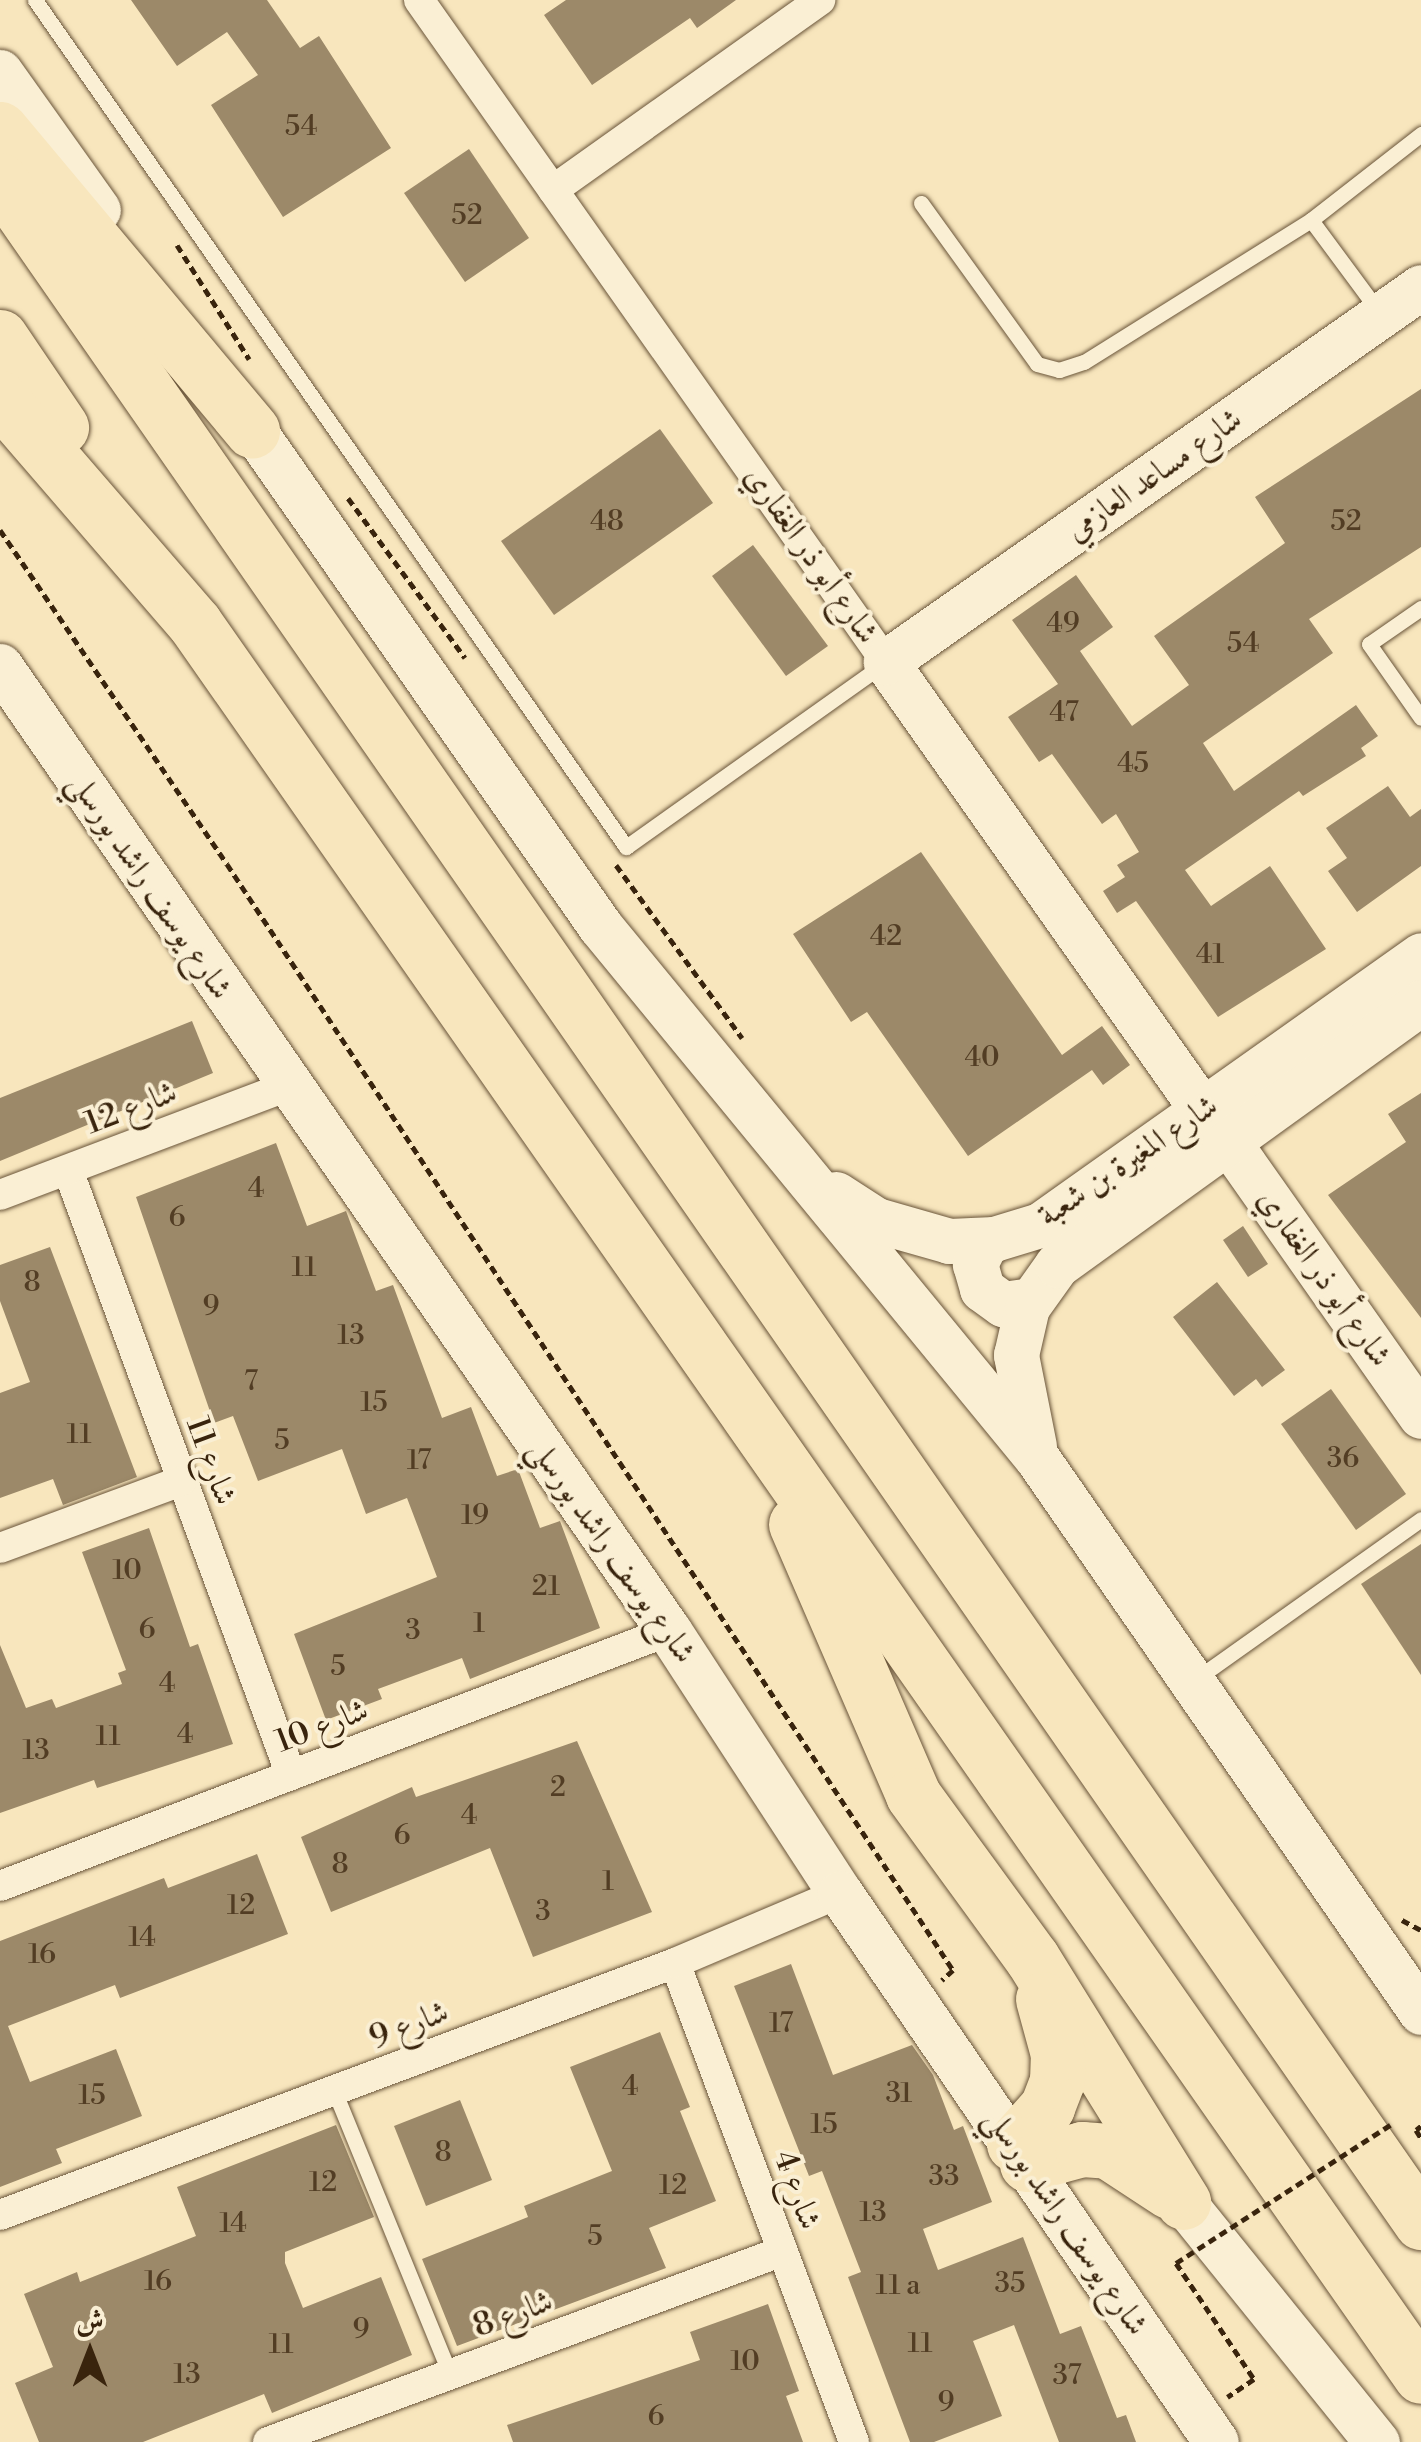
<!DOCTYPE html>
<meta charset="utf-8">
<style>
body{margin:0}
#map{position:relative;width:1421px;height:2442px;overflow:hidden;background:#f8e6bd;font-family:"Libre Bodoni",Amiri,serif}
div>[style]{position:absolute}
.building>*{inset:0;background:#9c8969}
.path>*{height:5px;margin-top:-2.5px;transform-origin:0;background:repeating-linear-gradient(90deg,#39240d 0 8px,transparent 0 13px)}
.roads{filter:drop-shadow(0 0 2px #695439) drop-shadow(0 0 2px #695439)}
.lane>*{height:15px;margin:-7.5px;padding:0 7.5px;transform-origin:7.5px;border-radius:7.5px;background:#faefd4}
.street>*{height:30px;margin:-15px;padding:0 15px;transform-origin:15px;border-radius:15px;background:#faefd4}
.secondary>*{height:45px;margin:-22.5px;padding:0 22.5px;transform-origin:22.5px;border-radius:22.5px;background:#faefd4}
.highway>*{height:55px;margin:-27.5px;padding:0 27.5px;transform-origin:27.5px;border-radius:27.5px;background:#f8e6bd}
.path-bridge>*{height:5px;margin-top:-2.5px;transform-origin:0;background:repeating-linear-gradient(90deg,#39240d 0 8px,transparent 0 13px)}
span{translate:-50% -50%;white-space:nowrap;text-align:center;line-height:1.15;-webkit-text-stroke:8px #faefd4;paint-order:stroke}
.number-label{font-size:28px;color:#523d24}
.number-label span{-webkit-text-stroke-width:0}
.street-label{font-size:32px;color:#39240d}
.north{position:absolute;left:40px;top:2302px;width:100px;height:100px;-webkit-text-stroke:8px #faefd4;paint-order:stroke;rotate:0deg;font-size:28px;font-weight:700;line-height:40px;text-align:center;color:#39240d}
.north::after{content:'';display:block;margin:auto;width:35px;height:45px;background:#39240d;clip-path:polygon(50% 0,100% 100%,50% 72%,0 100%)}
</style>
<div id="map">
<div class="building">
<div style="clip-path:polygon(131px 0,267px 0,300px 48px,319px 36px,391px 148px,283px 217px,211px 105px,258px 75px,227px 32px,177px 66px)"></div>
<div style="clip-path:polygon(566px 0,736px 0,697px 28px,690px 18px,592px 85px,544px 15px)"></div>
<div style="clip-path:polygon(469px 149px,529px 238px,465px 282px,404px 193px)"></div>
<div style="clip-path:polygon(1421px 389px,1421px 547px,1309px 619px,1333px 653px,1203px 743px,1234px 791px,1356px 705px,1378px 736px,1361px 748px,1366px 756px,1303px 796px,1299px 791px,1185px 870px,1211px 906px,1270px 866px,1326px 949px,1218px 1017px,1136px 901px,1117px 913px,1103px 891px,1125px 877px,1117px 865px,1139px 852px,1116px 814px,1102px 824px,1052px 754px,1039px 762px,1008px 717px,1058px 684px,1012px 620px,1076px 575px,1113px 627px,1080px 651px,1132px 726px,1189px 685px,1154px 636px,1285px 543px,1255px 497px)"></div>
<div style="clip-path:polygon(660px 429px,713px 503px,554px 615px,501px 541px)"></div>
<div style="clip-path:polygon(753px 545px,828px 646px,786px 676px,712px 576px)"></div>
<div style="clip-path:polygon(1388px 786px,1410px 817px,1421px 809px,1421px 866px,1357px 912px,1328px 871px,1347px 858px,1326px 828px)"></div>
<div style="clip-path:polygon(921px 852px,1062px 1055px,1102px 1026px,1130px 1065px,1103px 1085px,1092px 1070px,968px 1156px,867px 1012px,851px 1022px,793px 934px)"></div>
<div style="clip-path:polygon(192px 1021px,213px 1073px,0 1161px,0 1098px)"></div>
<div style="clip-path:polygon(1421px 1093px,1421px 1318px,1328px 1195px,1406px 1142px,1388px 1114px)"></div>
<div style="clip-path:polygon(276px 1143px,307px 1226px,346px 1211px,376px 1291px,393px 1285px,442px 1418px,471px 1407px,497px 1476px,518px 1469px,540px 1528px,560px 1521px,600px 1628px,470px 1679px,462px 1658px,378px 1689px,382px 1699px,326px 1720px,294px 1634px,437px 1577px,407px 1498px,366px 1514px,342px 1449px,258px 1481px,233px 1416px,214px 1423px,136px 1197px)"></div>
<div style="clip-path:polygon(1243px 1226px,1268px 1264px,1248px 1277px,1223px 1240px)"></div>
<div style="clip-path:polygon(50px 1247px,137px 1477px,63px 1505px,53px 1479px,0 1498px,0 1393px,30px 1382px,0 1301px,0 1265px)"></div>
<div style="clip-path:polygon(1217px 1282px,1285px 1370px,1262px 1387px,1256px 1379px,1234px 1396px,1173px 1317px)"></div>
<div style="clip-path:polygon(1331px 1389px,1406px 1494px,1356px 1530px,1281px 1424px)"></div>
<div style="clip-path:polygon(149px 1528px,190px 1647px,198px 1644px,233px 1744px,97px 1788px,94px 1780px,0 1813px,0 1645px,26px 1708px,52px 1699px,56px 1708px,122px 1684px,118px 1673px,126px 1670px,82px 1552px)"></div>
<div style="clip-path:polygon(1421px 1544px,1421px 1675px,1361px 1584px)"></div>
<div style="clip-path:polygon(577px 1741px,652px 1912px,533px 1957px,490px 1848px,331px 1912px,301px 1837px,412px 1787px,416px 1797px)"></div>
<div style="clip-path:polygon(257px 1854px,288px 1934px,120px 1998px,115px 1985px,8px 2026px,30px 2082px,116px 2049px,142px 2116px,56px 2149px,62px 2163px,0 2187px,0 1941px,164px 1878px,168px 1888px)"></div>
<div style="clip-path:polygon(791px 1964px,833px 2075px,912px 2045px,933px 2075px,954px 2130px,963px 2126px,992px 2202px,923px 2229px,938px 2270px,1023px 2237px,1060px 2334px,1081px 2326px,1117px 2418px,1126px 2415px,1136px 2442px,1059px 2442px,1014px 2325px,973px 2341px,1002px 2416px,934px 2442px,910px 2442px,848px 2277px,861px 2272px,822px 2171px,809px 2176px,734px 1986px)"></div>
<div style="clip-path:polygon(660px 2032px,690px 2107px,680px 2111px,716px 2201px,649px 2228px,666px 2268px,457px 2346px,422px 2259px,528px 2217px,524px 2206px,612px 2171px,570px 2067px)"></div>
<div style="clip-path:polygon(460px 2100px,492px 2180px,426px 2206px,394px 2126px)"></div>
<div style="clip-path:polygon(336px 2125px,374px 2217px,285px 2252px,285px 2263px,303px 2308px,381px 2277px,412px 2355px,272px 2413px,264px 2394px,143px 2442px,39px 2442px,15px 2383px,53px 2367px,24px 2294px,77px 2272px,80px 2282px,196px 2236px,177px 2187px)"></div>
<div style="clip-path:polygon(768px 2304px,799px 2391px,786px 2396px,803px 2442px,513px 2442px,507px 2425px,700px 2360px,690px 2332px)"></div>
</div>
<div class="path">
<div style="left:177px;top:245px;width:135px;rotate:57.7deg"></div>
<div style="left:348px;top:498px;width:198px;rotate:53.8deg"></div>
<div style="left:0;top:530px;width:404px;rotate:55.8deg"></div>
<div style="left:227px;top:864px;width:1323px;rotate:56.72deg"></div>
<div style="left:953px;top:1970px;width:15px;rotate:138deg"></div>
<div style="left:616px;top:865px;width:214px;rotate:53.9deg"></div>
<div style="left:1402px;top:1920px;width:21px;rotate:28deg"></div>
<div style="left:1421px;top:2126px;width:6px;rotate:141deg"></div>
<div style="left:1416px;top:2130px;width:9px;rotate:58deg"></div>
<div style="left:1176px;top:2263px;width:140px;rotate:56.1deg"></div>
<div style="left:1254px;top:2379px;width:32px;rotate:146deg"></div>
</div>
<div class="roads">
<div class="lane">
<div style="left:35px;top:0;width:1033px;rotate:55.09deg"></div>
<div style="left:626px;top:847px;width:313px;rotate:-35.4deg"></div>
<div style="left:921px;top:203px;width:198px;rotate:54.2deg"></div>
<div style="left:1037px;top:364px;width:23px;rotate:15deg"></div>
<div style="left:1059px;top:370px;width:26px;rotate:-18deg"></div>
<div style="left:1084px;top:362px;width:268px;rotate:-32deg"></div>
<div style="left:1311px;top:220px;width:140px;rotate:-38deg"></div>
<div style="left:1311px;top:220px;width:114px;rotate:53.5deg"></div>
<div style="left:1421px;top:608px;width:63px;rotate:145.3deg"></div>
<div style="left:1369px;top:644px;width:90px;rotate:54.9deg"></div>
<div style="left:1196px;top:1679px;width:276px;rotate:-35.4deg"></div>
<div style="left:334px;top:2090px;width:307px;rotate:67.8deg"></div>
</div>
<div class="street">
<div style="left:419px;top:0;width:810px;rotate:54.8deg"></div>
<div style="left:553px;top:190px;width:328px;rotate:-35.4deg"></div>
<div style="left:68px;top:1170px;width:645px;rotate:69.77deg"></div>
<div style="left:0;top:1195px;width:308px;rotate:-20.7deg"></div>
<div style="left:0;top:1548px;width:193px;rotate:-20.3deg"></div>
<div style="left:0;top:1886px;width:716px;rotate:-20.87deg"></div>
<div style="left:675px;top:1963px;width:511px;rotate:69.51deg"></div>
<div style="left:0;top:2215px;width:721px;rotate:-20.47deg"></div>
<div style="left:675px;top:1963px;width:179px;rotate:-23deg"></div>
<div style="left:268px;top:2442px;width:549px;rotate:-20.35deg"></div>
</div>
<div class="secondary">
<div style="left:0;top:72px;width:169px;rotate:54.6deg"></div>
<div style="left:233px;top:401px;width:641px;rotate:55.04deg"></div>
<div style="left:600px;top:926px;width:688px;rotate:50.6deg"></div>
<div style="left:1037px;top:1458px;width:674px;rotate:55.27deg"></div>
<div style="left:0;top:666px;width:1174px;rotate:55.27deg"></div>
<div style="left:669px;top:1631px;width:313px;rotate:56.9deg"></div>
<div style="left:840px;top:1893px;width:665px;rotate:55.59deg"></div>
<div style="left:1203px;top:1111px;width:550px;rotate:-125.22deg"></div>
<div style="left:886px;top:662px;width:653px;rotate:-35.03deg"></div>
<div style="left:1227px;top:1140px;width:337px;rotate:54.9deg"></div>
<div style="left:836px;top:1194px;width:48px;rotate:33deg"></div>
<div style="left:876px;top:1220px;width:76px;rotate:16deg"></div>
<div style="left:949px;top:1241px;width:45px;rotate:-2.5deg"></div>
<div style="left:994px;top:1239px;width:48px;rotate:-16.9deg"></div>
<div style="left:1040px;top:1225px;width:467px;rotate:-35.3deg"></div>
<div style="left:987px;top:1240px;width:27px;rotate:117deg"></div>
<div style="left:975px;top:1264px;width:26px;rotate:74deg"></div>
<div style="left:982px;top:1289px;width:26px;rotate:36deg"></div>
<div style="left:1003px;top:1304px;width:27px;rotate:-8deg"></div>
<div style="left:1034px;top:1446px;width:93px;rotate:-101.2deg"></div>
<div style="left:1016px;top:1355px;width:49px;rotate:-77.1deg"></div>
<div style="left:1027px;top:1307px;width:52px;rotate:-54.5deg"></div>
<div style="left:1057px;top:1265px;width:449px;rotate:-35.8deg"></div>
<div style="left:1183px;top:2202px;width:309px;rotate:51.1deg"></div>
</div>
<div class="highway">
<div style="left:0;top:129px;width:393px;rotate:50.1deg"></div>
<div style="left:0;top:180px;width:2488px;rotate:55.17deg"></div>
<div style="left:0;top:337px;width:109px;rotate:55.9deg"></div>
<div style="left:0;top:398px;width:298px;rotate:49.2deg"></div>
<div style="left:195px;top:624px;width:2138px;rotate:55.02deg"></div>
<div style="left:796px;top:1524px;width:295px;rotate:66.6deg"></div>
<div style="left:913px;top:1795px;width:202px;rotate:53.9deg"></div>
<div style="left:1032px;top:1958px;width:287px;rotate:58.2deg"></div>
<div style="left:1014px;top:2144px;width:50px;rotate:-48.3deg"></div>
<div style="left:1047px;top:2107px;width:28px;rotate:-69deg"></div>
<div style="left:1057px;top:2081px;width:27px;rotate:-88deg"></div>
<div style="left:1058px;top:2054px;width:57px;rotate:-105.3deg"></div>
<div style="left:1027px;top:2164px;width:57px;rotate:-15.3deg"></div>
<div style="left:1082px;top:2149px;width:26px;rotate:4deg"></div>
<div style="left:1108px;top:2151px;width:73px;rotate:33.3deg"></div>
</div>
</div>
<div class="path-bridge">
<div style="left:1176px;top:2263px;width:260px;rotate:-32.8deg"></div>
</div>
<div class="number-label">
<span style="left:301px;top:127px">54</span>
<span style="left:467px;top:216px">52</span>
<span style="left:607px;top:522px">48</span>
<span style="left:1346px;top:522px">52</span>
<span style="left:1063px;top:624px">49</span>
<span style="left:1243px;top:644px">54</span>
<span style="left:1064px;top:713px">47</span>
<span style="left:1133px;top:764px">45</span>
<span style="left:886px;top:937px">42</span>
<span style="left:1210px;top:955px">41</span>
<span style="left:982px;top:1058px">40</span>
<span style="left:256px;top:1189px">4</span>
<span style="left:177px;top:1218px">6</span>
<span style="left:304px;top:1268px">11</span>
<span style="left:32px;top:1283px">8</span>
<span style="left:211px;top:1307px">9</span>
<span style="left:351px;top:1336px">13</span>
<span style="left:251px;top:1382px">7</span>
<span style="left:374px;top:1403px">15</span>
<span style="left:79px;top:1435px">11</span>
<span style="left:282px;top:1441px">5</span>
<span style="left:1343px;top:1459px">36</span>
<span style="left:419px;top:1461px">17</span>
<span style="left:475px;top:1516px">19</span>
<span style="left:127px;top:1571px">10</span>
<span style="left:546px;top:1587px">21</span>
<span style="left:479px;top:1624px">1</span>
<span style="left:147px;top:1630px">6</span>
<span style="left:413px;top:1631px">3</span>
<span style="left:338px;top:1667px">5</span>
<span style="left:167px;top:1684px">4</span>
<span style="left:185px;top:1735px">4</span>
<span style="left:108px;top:1737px">11</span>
<span style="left:36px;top:1751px">13</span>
<span style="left:558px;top:1788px">2</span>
<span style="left:469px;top:1816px">4</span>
<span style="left:402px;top:1836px">6</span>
<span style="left:340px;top:1865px">8</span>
<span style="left:608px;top:1882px">1</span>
<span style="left:241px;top:1906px">12</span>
<span style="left:543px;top:1912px">3</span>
<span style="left:142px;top:1938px">14</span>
<span style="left:42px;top:1955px">16</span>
<span style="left:781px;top:2024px">17</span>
<span style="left:630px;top:2087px">4</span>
<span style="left:899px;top:2094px">31</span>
<span style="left:92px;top:2096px">15</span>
<span style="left:824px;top:2125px">15</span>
<span style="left:443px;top:2153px">8</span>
<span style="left:944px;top:2177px">33</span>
<span style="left:323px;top:2183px">12</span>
<span style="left:673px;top:2186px">12</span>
<span style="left:873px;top:2213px">13</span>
<span style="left:233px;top:2224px">14</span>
<span style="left:595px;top:2237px">5</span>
<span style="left:158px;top:2282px">16</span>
<span style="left:1010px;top:2284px">35</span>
<span style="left:898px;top:2286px">11 a</span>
<span style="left:361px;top:2330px">9</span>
<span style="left:920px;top:2344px">11</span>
<span style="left:281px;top:2345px">11</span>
<span style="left:745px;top:2362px">10</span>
<span style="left:187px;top:2375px">13</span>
<span style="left:1067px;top:2376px">37</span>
<span style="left:946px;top:2403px">9</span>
<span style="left:656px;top:2417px">6</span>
</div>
<div class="street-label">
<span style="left:1154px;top:475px;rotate:-35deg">شارع مساعد العازمي</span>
<span style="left:811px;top:555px;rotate:55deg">شارع أبو ذر الغفاري</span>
<span style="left:150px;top:886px;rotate:56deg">شارع يوسف راشد بورسلي</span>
<span style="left:131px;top:1108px;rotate:-21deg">شارع 12</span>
<span style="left:1128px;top:1161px;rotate:-34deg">شارع المغيرة بن شعبة</span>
<span style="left:1324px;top:1278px;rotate:55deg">شارع أبو ذر الغفاري</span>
<span style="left:211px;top:1461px;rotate:70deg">شارع 11</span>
<span style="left:612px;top:1551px;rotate:55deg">شارع يوسف راشد بورسلي</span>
<span style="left:322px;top:1726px;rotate:-21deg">شارع 10</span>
<span style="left:409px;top:2025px;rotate:-21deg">شارع 9</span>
<span style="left:797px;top:2190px;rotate:70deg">شارع 4</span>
<span style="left:1066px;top:2222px;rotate:56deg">شارع يوسف راشد بورسلي</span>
<span style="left:513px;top:2314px;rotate:-20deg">شارع 8</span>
</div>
<div class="north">ش</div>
</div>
